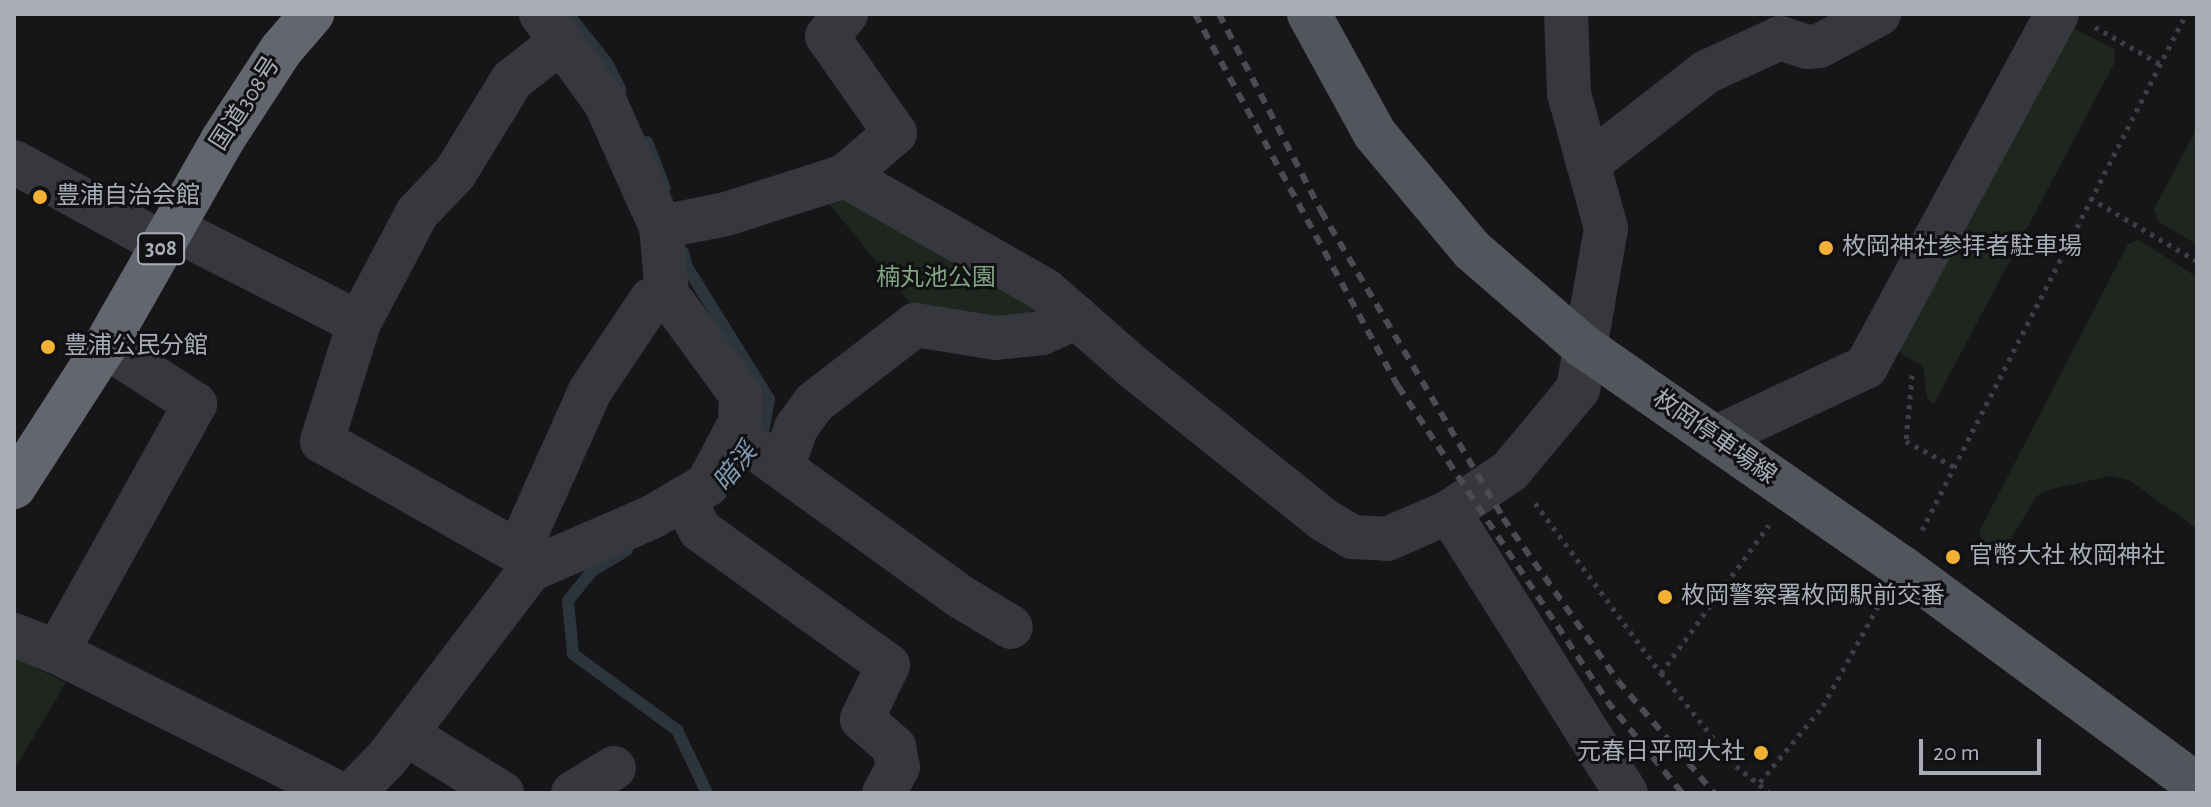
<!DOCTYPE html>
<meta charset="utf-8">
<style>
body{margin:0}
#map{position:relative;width:2211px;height:807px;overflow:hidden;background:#161618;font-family:"Alegreya Sans","Noto Sans JP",sans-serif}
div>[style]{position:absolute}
.green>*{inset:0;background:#1e261f}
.stream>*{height:12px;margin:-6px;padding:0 6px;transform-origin:6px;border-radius:6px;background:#2c353c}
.path>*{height:5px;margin-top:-2.5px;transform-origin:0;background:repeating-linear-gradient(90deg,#3d3f44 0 4px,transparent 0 10px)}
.minor>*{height:44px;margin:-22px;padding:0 22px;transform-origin:22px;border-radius:22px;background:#37383d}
.major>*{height:44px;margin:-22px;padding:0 22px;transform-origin:22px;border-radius:22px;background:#53555c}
.highway>*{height:44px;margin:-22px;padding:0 22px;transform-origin:22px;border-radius:22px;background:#63666e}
.rail>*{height:6px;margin-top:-3px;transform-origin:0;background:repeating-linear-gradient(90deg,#4a4c52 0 10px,transparent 0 18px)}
.dots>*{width:22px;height:22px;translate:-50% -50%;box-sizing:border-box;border:4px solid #111113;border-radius:50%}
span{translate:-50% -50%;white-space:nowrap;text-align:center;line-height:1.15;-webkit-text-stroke:6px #111113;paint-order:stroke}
.shield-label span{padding:2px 6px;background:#111113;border:2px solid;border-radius:6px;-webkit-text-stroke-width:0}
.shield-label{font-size:22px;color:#a8adb8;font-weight:700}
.street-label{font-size:24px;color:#a8adb8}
.poi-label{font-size:24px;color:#a8adb8}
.left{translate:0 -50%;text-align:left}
.right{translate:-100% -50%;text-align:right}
.park-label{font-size:24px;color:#7fa381}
.water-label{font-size:26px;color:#7f9bb3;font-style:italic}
.frame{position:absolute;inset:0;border:16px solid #a8adb8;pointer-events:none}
.scale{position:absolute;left:1919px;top:739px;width:122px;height:36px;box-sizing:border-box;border:4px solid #a8adb8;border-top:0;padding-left:10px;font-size:24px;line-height:28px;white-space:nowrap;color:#a8adb8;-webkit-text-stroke:6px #111113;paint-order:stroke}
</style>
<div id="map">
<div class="green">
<div style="clip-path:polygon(2070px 26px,2114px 49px,2115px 62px,1934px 404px,1927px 398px,1923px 366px,1901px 354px,1896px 345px)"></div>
<div style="clip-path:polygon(2197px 128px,2197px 245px,2158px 221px,2154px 209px)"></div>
<div style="clip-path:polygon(822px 195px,857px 196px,1061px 313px,1018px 329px,911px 304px)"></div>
<div style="clip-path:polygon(2139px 240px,2197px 277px,2197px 529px,2129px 480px,2111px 476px,2047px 490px,2037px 496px,2008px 543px,1997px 549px,1983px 541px,1979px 532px,2128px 244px)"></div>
<div style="clip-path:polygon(14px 656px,66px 683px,14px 770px)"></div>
</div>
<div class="stream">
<div style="left:568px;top:14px;width:63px;rotate:51.5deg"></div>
<div style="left:607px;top:63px;width:30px;rotate:63deg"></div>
<div style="left:647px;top:142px;width:49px;rotate:68.6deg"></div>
<div style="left:683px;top:252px;width:16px;rotate:75deg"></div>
<div style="left:687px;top:267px;width:155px;rotate:58.2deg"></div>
<div style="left:769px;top:399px;width:36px;rotate:100deg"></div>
<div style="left:763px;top:434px;width:11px;rotate:128deg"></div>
<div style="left:627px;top:550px;width:41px;rotate:149deg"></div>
<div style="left:592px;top:571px;width:38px;rotate:129deg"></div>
<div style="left:568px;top:601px;width:53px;rotate:84.6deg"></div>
<div style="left:573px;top:654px;width:129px;rotate:36.2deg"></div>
<div style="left:677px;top:730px;width:70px;rotate:64.5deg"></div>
</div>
<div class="path">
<div style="left:2095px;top:27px;width:75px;rotate:29.6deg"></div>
<div style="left:2090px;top:198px;width:124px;rotate:30.5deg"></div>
<div style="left:1912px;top:375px;width:66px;rotate:95.2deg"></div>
<div style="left:1906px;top:441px;width:55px;rotate:28.4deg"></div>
<div style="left:1535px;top:503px;width:212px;rotate:53.5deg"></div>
<div style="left:1661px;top:673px;width:119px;rotate:51.1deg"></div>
<div style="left:1736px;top:766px;width:43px;rotate:38.5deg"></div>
<div style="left:1922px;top:530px;width:580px;rotate:-62.9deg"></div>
<div style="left:1661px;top:673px;width:183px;rotate:-53.9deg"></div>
<div style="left:1760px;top:782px;width:99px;rotate:-50.3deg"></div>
<div style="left:1823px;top:706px;width:116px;rotate:-61.2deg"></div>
</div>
<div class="minor">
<div style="left:562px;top:41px;width:63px;rotate:142deg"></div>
<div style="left:512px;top:80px;width:109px;rotate:121.5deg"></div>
<div style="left:455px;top:173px;width:55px;rotate:133.5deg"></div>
<div style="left:417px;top:213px;width:124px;rotate:117.8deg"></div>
<div style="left:359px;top:323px;width:124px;rotate:107.4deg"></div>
<div style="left:322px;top:441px;width:225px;rotate:29.5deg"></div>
<div style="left:518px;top:552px;width:176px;rotate:-65.9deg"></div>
<div style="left:590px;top:391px;width:110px;rotate:-56.2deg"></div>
<div style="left:651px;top:300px;width:17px;rotate:-21deg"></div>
<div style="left:14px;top:162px;width:170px;rotate:28.8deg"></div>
<div style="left:1588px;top:164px;width:150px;rotate:-37.9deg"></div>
<div style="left:1706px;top:72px;width:81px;rotate:-24.7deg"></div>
<div style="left:1780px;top:38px;width:29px;rotate:18deg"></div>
<div style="left:1808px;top:47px;width:11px;rotate:-5deg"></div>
<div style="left:1819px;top:46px;width:68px;rotate:-28.1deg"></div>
<div style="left:845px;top:176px;width:66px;rotate:-40.7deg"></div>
<div style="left:895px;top:133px;width:118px;rotate:-125deg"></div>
<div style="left:827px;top:36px;width:29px;rotate:-49deg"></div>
<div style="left:661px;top:227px;width:66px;rotate:-11.3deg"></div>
<div style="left:726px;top:214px;width:125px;rotate:-17.7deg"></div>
<div style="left:845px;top:176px;width:230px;rotate:29.7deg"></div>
<div style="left:1045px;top:290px;width:117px;rotate:41.2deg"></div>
<div style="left:1133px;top:367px;width:245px;rotate:38.7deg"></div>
<div style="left:1324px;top:520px;width:33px;rotate:31deg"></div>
<div style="left:1352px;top:537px;width:35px;rotate:3deg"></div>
<div style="left:1387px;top:539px;width:68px;rotate:-23.5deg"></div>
<div style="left:1449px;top:512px;width:73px;rotate:-33.9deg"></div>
<div style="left:1510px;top:471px;width:107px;rotate:-50.3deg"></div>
<div style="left:1578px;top:389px;width:163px;rotate:-80.1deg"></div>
<div style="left:1606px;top:228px;width:139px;rotate:-105.4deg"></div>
<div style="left:1569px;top:94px;width:80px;rotate:-92.1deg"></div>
<div style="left:172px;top:228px;width:210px;rotate:26.9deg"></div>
<div style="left:1715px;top:438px;width:167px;rotate:-25.2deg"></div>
<div style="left:1866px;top:367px;width:401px;rotate:-61.6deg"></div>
<div style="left:760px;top:452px;width:248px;rotate:35.8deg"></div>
<div style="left:961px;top:597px;width:58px;rotate:31deg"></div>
<div style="left:783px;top:466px;width:40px;rotate:-71.1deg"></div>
<div style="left:796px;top:428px;width:31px;rotate:-54deg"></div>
<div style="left:814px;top:403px;width:128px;rotate:-37.7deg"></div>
<div style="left:915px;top:325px;width:82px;rotate:9.1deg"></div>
<div style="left:996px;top:338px;width:46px;rotate:-6.2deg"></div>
<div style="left:1042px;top:333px;width:38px;rotate:-25deg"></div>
<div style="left:683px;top:499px;width:35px;rotate:61deg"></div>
<div style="left:700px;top:530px;width:231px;rotate:35.7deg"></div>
<div style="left:888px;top:665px;width:60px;rotate:115.7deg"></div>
<div style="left:862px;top:719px;width:43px;rotate:41.2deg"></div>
<div style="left:894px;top:747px;width:20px;rotate:79deg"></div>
<div style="left:898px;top:767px;width:30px;rotate:118deg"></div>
<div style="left:1449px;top:512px;width:332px;rotate:57.8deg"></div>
<div style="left:14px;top:635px;width:46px;rotate:21.6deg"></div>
<div style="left:57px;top:652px;width:314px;rotate:26.6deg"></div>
<div style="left:57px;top:652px;width:284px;rotate:-60.9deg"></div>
<div style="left:195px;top:404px;width:107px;rotate:-147.2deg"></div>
<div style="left:406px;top:734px;width:113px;rotate:31.6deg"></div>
<div style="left:353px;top:793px;width:49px;rotate:-45.8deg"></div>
<div style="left:387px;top:758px;width:236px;rotate:-52.7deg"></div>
<div style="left:530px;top:570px;width:133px;rotate:-23.5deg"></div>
<div style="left:652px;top:517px;width:64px;rotate:-30.2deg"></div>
<div style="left:707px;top:485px;width:70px;rotate:-62deg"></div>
<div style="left:740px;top:423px;width:28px;rotate:-88deg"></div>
<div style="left:741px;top:395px;width:125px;rotate:-126.2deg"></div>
<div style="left:667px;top:294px;width:67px;rotate:-95.1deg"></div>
<div style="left:661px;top:227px;width:137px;rotate:-114.1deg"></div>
<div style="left:605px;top:102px;width:109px;rotate:-126deg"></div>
<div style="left:573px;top:793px;width:48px;rotate:-31.4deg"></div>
</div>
<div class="major">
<div style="left:1309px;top:14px;width:137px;rotate:61.2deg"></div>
<div style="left:1375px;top:134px;width:151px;rotate:50.1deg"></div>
<div style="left:1472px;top:250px;width:147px;rotate:40.9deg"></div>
<div style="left:1583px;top:346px;width:386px;rotate:34.8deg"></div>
<div style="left:1900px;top:566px;width:369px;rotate:36.4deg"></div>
</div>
<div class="highway">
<div style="left:14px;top:487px;width:168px;rotate:-57.2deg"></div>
<div style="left:105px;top:346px;width:238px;rotate:-60.3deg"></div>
<div style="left:223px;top:139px;width:106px;rotate:-56.9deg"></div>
<div style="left:281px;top:50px;width:48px;rotate:-49.3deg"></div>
</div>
<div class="rail">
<div style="left:1195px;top:14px;width:424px;rotate:61.4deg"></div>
<div style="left:1398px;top:386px;width:378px;rotate:56.4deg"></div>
<div style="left:1607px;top:701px;width:119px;rotate:50.8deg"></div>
<div style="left:1219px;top:14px;width:222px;rotate:62.6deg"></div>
<div style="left:1321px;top:211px;width:357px;rotate:59.3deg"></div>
<div style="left:1503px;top:518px;width:199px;rotate:54.8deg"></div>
<div style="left:1618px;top:681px;width:148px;rotate:49.4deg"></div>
</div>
<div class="dots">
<div style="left:40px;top:197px;background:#f2b134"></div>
<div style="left:1826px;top:248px;background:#f2b134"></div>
<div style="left:48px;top:347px;background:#f2b134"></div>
<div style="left:1953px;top:557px;background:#f2b134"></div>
<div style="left:1665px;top:597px;background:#f2b134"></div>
<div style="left:1761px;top:753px;background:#f2b134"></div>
</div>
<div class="shield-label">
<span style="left:161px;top:249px">308</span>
</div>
<div class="street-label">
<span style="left:246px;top:104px;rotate:-57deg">国道308号</span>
<span style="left:1714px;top:438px;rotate:35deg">枚岡停車場線</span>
</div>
<div class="poi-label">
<span class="left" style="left:56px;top:197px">豊浦自治会館</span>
<span class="left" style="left:1842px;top:248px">枚岡神社参拝者駐車場</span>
<span class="left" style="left:64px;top:347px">豊浦公民分館</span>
<span class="left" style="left:1969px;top:557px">官幣大社 枚岡神社</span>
<span class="left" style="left:1681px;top:597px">枚岡警察署枚岡駅前交番</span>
<span class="right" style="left:1745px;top:753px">元春日平岡大社</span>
</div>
<div class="park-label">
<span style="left:936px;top:279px">楠丸池公園</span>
</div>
<div class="water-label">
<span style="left:736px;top:468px;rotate:-52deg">暗渓</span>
</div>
<div class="frame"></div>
<div class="scale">20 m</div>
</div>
